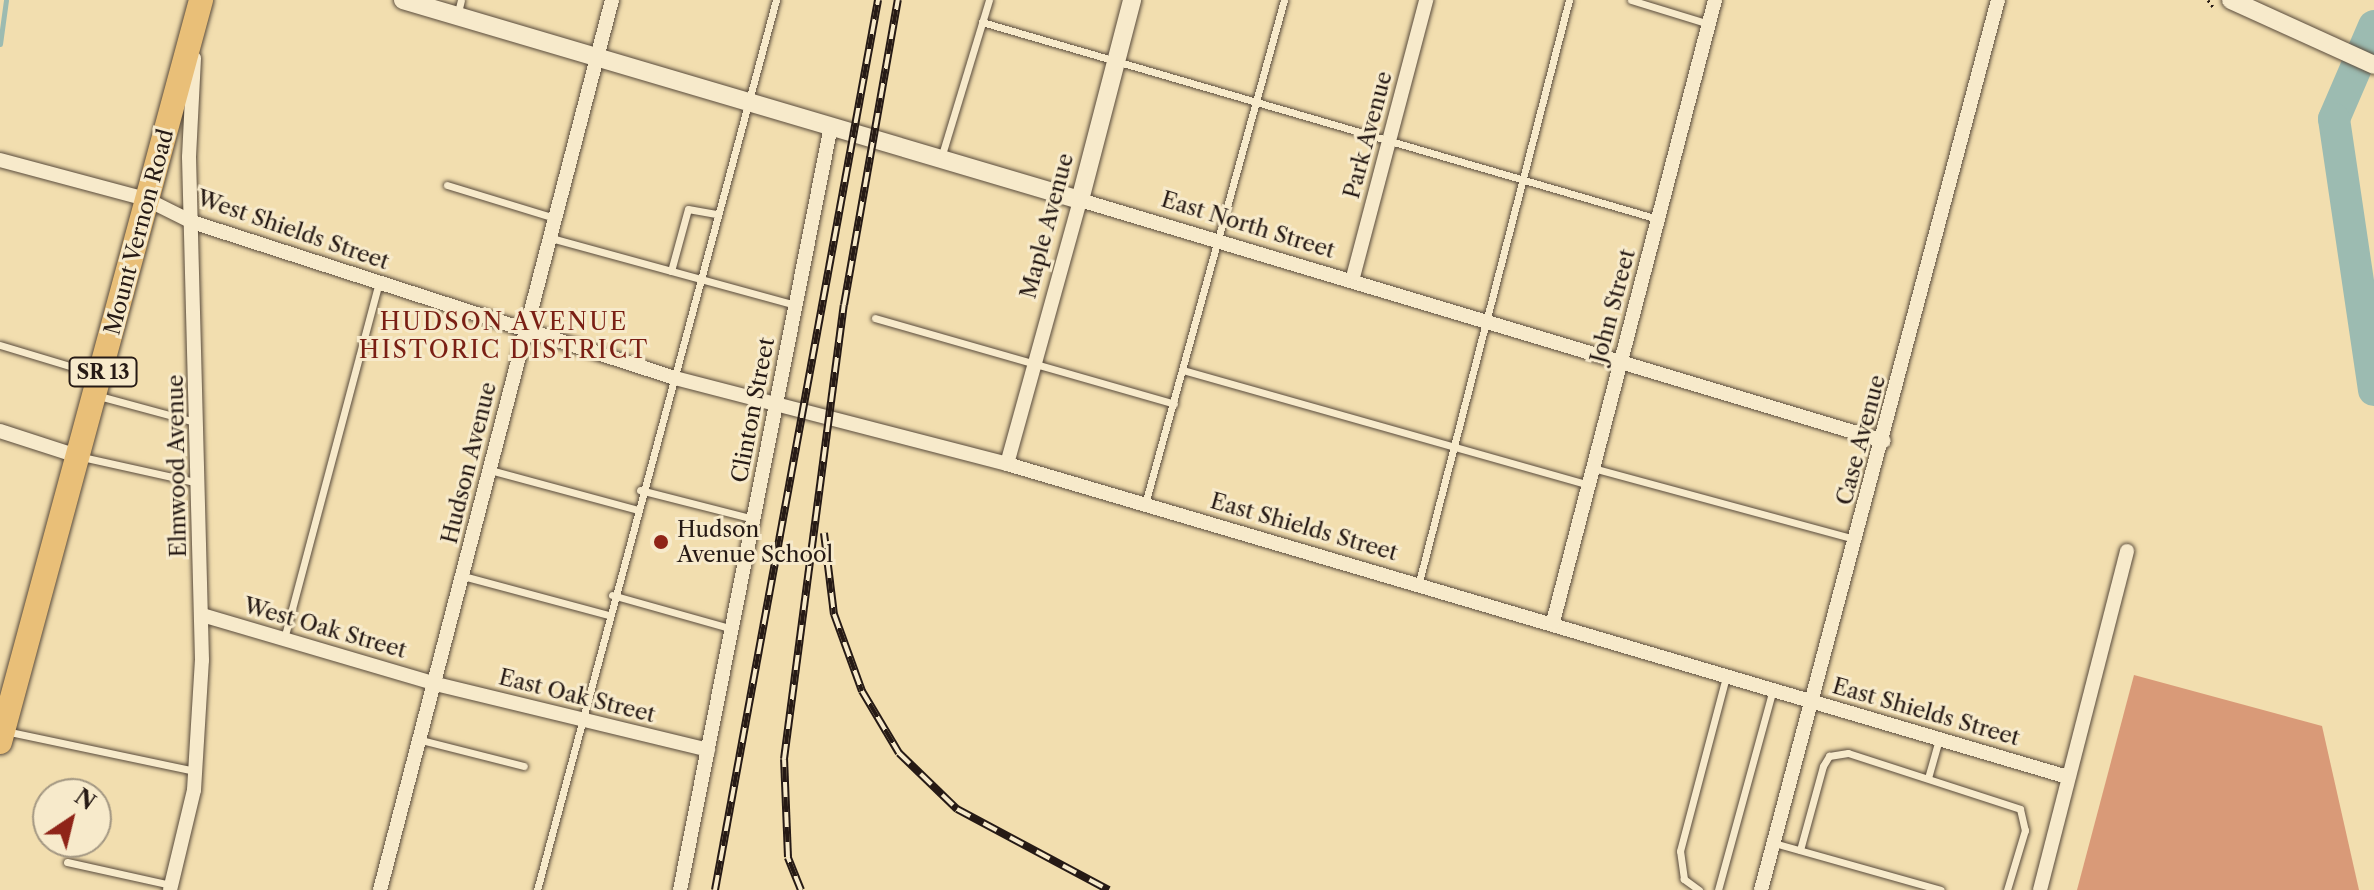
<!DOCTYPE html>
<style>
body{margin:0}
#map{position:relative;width:2374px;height:890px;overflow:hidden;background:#f2deaf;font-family:"Libre Caslon Text",serif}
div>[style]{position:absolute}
.stream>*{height:5px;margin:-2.5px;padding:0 2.5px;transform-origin:2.5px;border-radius:2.5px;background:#9cbbb1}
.river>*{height:32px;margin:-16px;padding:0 16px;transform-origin:16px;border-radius:16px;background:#9cbbb1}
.building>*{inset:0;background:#d99a78}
.path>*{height:3px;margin-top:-1.5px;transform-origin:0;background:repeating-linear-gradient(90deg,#261a15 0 2px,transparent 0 6px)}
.roads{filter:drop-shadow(0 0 2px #594b3c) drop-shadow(0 0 2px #594b3c)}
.service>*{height:7px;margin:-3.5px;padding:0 3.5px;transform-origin:3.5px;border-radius:3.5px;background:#f7eacb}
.minor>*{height:14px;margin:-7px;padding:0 7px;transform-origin:7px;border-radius:7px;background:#f7eacb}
.tertiary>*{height:18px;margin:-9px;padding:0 9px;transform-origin:9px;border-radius:9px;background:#f7eacb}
.trunk>*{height:24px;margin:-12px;padding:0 12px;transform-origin:12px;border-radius:12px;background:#e9bf78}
.rail>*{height:8px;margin-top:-4px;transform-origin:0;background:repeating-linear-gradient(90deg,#f7eacb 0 15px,#261a15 0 30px);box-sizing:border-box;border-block:2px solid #261a15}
.dots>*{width:22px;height:22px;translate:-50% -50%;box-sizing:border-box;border:4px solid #f7eacb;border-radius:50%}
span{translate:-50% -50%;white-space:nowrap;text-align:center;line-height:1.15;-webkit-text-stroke:6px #f7eacb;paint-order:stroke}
.shield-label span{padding:2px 6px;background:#f7eacb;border:2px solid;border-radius:6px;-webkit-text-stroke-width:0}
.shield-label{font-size:20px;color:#261a15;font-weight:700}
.street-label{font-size:22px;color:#261a15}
.poi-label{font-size:22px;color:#261a15}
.left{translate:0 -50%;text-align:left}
.neighbourhood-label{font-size:24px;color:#7a1f14;letter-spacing:2px}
.north{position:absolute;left:32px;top:778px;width:80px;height:80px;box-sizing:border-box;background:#f7eacb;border:2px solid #a39782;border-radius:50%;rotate:35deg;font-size:22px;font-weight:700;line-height:32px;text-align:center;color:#261a15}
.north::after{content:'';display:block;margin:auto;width:28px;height:36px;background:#8f2418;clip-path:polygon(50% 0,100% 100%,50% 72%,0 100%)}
</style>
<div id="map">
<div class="stream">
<div style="left:0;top:44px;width:44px;rotate:-82.2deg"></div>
</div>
<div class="river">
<div style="left:2374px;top:26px;width:101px;rotate:113.3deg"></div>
<div style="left:2334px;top:119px;width:274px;rotate:81.6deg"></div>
</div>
<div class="building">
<div style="clip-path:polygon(2134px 675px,2322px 726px,2359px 890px,2077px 890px)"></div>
</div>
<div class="path">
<div style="left:2208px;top:0;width:10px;rotate:53deg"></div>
</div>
<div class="roads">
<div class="service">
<div style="left:1631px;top:0;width:82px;rotate:17.1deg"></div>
<div style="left:457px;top:16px;width:16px;rotate:-76deg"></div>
<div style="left:982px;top:22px;width:704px;rotate:16.25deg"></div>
<div style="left:941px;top:158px;width:165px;rotate:-73.1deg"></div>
<div style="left:447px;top:185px;width:113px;rotate:17deg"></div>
<div style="left:551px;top:238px;width:254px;rotate:15.3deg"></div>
<div style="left:671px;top:271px;width:64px;rotate:-74.7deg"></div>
<div style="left:688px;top:209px;width:27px;rotate:10deg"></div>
<div style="left:875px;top:318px;width:311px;rotate:16deg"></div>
<div style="left:0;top:345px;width:100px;rotate:16.8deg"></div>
<div style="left:1183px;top:370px;width:422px;rotate:15.8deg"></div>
<div style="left:99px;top:396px;width:99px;rotate:15.2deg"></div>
<div style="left:82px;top:457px;width:120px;rotate:12.5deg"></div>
<div style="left:1593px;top:468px;width:270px;rotate:15.2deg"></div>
<div style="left:490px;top:470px;width:150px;rotate:15.1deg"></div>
<div style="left:640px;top:490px;width:118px;rotate:14.3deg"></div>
<div style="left:1145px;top:504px;width:523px;rotate:-74.58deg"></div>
<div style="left:463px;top:576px;width:151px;rotate:15deg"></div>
<div style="left:1419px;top:582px;width:601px;rotate:-75.55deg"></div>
<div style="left:612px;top:595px;width:126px;rotate:15.7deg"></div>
<div style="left:284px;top:639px;width:368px;rotate:-75.1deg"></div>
<div style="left:5px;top:731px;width:193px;rotate:11.9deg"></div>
<div style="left:421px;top:740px;width:106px;rotate:14.2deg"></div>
<div style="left:1928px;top:778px;width:41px;rotate:-74.2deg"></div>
<div style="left:1774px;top:843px;width:173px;rotate:15.7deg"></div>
<div style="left:1800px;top:850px;width:87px;rotate:-74.7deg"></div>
<div style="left:1823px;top:766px;width:12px;rotate:-59deg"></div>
<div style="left:1829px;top:756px;width:19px;rotate:-9deg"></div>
<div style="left:1848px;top:753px;width:181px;rotate:18deg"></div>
<div style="left:2020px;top:809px;width:22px;rotate:77deg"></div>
<div style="left:2025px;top:830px;width:63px;rotate:106.7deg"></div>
<div style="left:67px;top:862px;width:107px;rotate:12.5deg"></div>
<div style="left:537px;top:890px;width:922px;rotate:-74.97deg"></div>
<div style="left:1699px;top:890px;width:19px;rotate:-144deg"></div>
<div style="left:1684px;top:879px;width:28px;rotate:-98deg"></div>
<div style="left:1680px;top:851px;width:180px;rotate:-75.2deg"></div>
<div style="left:1718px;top:890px;width:208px;rotate:-74.7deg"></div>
</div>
<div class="minor">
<div style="left:0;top:160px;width:151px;rotate:15deg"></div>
<div style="left:146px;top:199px;width:51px;rotate:26.6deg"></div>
<div style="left:192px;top:222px;width:508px;rotate:17.9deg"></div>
<div style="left:675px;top:378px;width:343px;rotate:14.5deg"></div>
<div style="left:1007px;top:464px;width:1106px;rotate:16.44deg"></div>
<div style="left:1352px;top:281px;width:291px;rotate:-75.2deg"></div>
<div style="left:0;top:431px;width:84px;rotate:18deg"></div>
<div style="left:1007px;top:464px;width:274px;rotate:-74.5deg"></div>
<div style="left:1080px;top:200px;width:839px;rotate:16.69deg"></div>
<div style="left:202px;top:615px;width:244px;rotate:16.4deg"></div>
<div style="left:436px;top:684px;width:280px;rotate:13.6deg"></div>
<div style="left:1553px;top:622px;width:643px;rotate:-75.4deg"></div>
<div style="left:170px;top:890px;width:103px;rotate:-76.5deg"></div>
<div style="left:194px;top:790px;width:130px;rotate:-86.5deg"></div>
<div style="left:202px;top:660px;width:503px;rotate:-91.48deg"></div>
<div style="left:189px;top:157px;width:99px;rotate:-87.1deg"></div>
<div style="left:380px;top:890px;width:920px;rotate:-75.39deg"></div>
<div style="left:680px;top:890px;width:779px;rotate:-78.82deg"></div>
<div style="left:1761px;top:890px;width:921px;rotate:-75.09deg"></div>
<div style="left:2040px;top:890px;width:350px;rotate:-75.6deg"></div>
</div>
<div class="tertiary">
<div style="left:403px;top:0;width:706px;rotate:16.46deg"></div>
<div style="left:1080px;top:200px;width:207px;rotate:-75.4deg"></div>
<div style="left:2231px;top:0;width:157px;rotate:24.4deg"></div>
</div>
<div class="trunk">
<div style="left:0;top:742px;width:769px;rotate:-74.84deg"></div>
</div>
</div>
<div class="rail">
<div style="left:824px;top:533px;width:82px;rotate:83deg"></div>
<div style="left:834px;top:614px;width:82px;rotate:70deg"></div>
<div style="left:862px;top:691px;width:72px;rotate:59.2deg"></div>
<div style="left:899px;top:753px;width:81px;rotate:44deg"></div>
<div style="left:957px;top:809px;width:172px;rotate:28.1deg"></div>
<div style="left:715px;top:890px;width:905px;rotate:-79.62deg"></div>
<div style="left:801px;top:890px;width:35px;rotate:-112deg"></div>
<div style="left:788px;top:857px;width:98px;rotate:-92.3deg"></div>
<div style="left:784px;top:759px;width:458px;rotate:-82.5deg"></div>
<div style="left:844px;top:305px;width:310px;rotate:-80deg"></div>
</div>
<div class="dots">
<div style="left:661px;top:542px;background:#8f2418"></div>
</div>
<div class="shield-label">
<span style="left:103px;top:372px">SR 13</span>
</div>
<div class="street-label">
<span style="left:1368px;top:135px;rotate:-75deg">Park Avenue</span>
<span style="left:1248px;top:225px;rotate:17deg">East North Street</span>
<span style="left:1047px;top:226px;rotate:-75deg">Maple Avenue</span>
<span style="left:293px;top:230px;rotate:19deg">West Shields Street</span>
<span style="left:139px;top:232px;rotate:-75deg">Mount Vernon Road</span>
<span style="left:1613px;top:306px;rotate:-75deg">John Street</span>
<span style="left:753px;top:410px;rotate:-79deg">Clinton Street</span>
<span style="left:1861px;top:440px;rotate:-75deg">Case Avenue</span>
<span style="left:469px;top:463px;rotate:-76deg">Hudson Avenue</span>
<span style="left:177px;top:466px;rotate:-91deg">Elmwood Avenue</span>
<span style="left:1304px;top:527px;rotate:16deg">East Shields Street</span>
<span style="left:325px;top:628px;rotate:16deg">West Oak Street</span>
<span style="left:577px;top:696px;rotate:14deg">East Oak Street</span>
<span style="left:1926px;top:712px;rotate:16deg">East Shields Street</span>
</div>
<div class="poi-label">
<span class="left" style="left:677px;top:542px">Hudson<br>Avenue School</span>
</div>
<div class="neighbourhood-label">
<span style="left:504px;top:336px">HUDSON AVENUE<br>HISTORIC DISTRICT</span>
</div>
<div class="north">N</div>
</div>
